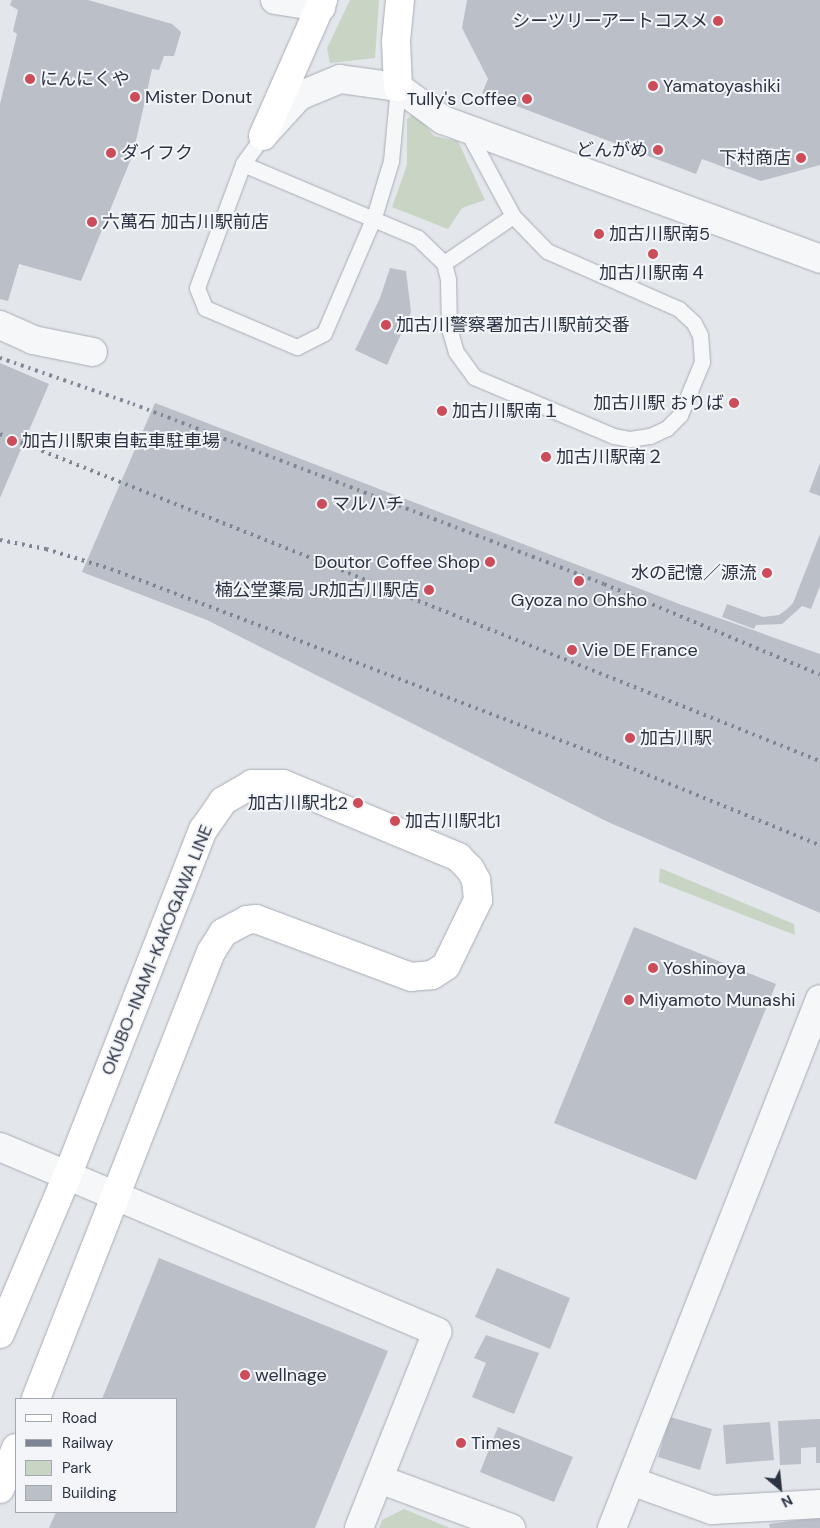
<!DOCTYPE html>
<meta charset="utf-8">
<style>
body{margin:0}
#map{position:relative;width:820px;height:1528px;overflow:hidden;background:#e3e6eb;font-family:"DM Sans","Noto Sans JP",sans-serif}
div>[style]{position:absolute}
.green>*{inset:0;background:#c8d5c4}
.building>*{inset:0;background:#babfc8}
.roads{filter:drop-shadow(0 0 1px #a8adb5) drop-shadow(0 0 1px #a8adb5)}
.lane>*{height:15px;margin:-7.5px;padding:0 7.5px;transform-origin:7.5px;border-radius:7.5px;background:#f6f7f9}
.street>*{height:28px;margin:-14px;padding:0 14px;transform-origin:14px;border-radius:14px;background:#f6f7f9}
.secondary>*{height:28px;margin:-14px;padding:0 14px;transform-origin:14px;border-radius:14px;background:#fff}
.primary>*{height:28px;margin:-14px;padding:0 14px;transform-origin:14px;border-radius:14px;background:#fff}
.rail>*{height:4px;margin-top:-2px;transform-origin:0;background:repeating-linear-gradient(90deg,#7d8494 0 2.5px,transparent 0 7.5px)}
.dots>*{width:14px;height:14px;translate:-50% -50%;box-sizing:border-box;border:2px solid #f3f5f8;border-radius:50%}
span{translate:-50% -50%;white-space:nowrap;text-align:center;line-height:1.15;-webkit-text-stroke:4px #f3f5f8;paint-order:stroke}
.poi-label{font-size:18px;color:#2b3343}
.right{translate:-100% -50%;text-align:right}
.left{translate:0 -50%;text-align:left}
.street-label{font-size:18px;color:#2b3343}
.legend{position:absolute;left:15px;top:1398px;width:162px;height:115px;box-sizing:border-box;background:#f3f5f8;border:1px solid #a3a7b0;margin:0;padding:6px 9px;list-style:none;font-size:15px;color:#2b3343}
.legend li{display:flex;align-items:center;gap:10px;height:25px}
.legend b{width:25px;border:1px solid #a3a7b0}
.north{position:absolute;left:755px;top:1463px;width:50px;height:50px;-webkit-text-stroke:4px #f3f5f8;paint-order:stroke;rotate:152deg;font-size:14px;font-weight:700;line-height:20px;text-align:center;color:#2b3343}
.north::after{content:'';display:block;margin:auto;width:18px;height:22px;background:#2b3343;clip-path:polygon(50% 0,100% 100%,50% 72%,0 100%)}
</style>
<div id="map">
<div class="green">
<div style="clip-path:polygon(350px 0,379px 0,375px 58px,330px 63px,327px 48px)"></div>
<div style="clip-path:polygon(415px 112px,434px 136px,458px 141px,485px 200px,462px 208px,448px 229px,392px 207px,407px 165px,407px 119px)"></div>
<div style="clip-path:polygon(660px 868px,794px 924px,795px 935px,659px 882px)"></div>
<div style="clip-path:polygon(404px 1509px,450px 1528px,379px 1528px,382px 1520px)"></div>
</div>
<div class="building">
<div style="clip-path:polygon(12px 0,88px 0,172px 24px,181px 32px,174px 56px,164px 56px,159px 70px,152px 69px,133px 154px,81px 281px,19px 264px,8px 301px,0 299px,0 104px,17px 34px,13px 31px,18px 10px,10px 5px)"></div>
<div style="clip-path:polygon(467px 0,820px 0,820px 165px,761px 181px,702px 159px,696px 174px,482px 93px,488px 79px,462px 28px)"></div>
<div style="clip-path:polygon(390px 268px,406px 271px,411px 312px,387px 365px,355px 350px,380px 298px)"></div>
<div style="clip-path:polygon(0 363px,49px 384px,0 498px)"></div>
<div style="clip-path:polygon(155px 403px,682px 605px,820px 654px,820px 913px,608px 822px,207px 620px,82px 572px)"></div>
<div style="clip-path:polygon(820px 463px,820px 496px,809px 492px)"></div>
<div style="clip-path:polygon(820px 534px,820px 586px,811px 609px,802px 606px,782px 624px,756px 625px,754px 629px,722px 617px,727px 604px,763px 617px,779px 615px,787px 609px,793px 603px)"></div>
<div style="clip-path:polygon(634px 927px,776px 984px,696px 1180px,554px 1123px)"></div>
<div style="clip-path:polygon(159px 1258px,388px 1351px,315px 1528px,49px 1528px,56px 1512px,176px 1512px,176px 1399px,102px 1399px)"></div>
<div style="clip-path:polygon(497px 1268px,570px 1298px,550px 1349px,475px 1317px)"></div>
<div style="clip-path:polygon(486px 1335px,539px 1353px,514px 1414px,472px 1397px,486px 1363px,474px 1358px)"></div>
<div style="clip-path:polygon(670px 1417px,712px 1429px,700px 1470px,658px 1457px)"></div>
<div style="clip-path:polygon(820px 1419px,820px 1463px,816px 1463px,816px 1447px,801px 1448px,801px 1464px,780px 1465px,778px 1421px)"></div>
<div style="clip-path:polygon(770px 1422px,774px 1460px,726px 1464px,723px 1425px)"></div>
<div style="clip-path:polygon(498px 1427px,573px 1457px,554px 1502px,480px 1472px)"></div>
<div style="clip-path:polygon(820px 1517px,820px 1528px,770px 1528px,769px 1524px)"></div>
</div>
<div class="roads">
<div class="lane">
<div style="left:263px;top:136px;width:34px;rotate:126deg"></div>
<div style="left:243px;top:164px;width:132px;rotate:110.4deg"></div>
<div style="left:197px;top:288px;width:22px;rotate:68deg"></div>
<div style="left:205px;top:308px;width:100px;rotate:23deg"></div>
<div style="left:297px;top:347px;width:30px;rotate:-27deg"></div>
<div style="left:324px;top:333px;width:126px;rotate:-66.7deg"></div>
<div style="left:374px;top:217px;width:59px;rotate:-73.1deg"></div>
<div style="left:391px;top:161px;width:74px;rotate:-84.6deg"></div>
<div style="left:243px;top:164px;width:190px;rotate:22.9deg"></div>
<div style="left:418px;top:238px;width:36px;rotate:44deg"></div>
<div style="left:444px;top:263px;width:16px;rotate:76deg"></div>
<div style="left:448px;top:279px;width:49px;rotate:88.8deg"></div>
<div style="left:449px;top:328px;width:25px;rotate:74deg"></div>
<div style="left:456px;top:352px;width:31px;rotate:54deg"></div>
<div style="left:474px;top:377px;width:152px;rotate:22.9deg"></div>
<div style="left:614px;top:436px;width:16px;rotate:11deg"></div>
<div style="left:630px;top:439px;width:20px;rotate:-9deg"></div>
<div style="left:650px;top:436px;width:19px;rotate:-25deg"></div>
<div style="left:667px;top:428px;width:18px;rotate:-45deg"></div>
<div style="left:680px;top:415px;width:57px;rotate:-67.5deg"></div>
<div style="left:702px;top:362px;width:27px;rotate:-94deg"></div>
<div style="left:700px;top:335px;width:13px;rotate:-117deg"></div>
<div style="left:694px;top:323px;width:21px;rotate:-137deg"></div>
<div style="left:679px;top:309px;width:144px;rotate:-156.3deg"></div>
<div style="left:547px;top:251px;width:49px;rotate:-134.2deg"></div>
<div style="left:513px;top:216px;width:97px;rotate:-118.4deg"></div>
<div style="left:444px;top:263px;width:83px;rotate:-34.3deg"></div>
</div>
<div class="street">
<div style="left:275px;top:0;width:47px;rotate:8.7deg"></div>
<div style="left:267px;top:131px;width:47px;rotate:-47.6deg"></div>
<div style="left:299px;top:96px;width:44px;rotate:-22.5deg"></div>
<div style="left:340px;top:79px;width:59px;rotate:7.9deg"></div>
<div style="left:398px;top:87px;width:56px;rotate:36.3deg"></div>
<div style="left:443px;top:120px;width:402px;rotate:20.2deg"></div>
<div style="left:0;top:325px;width:36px;rotate:24deg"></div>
<div style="left:33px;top:340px;width:61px;rotate:11.3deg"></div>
<div style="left:0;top:1147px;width:475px;rotate:22.9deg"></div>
<div style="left:437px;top:1332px;width:211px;rotate:111.7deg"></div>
<div style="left:379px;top:1479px;width:141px;rotate:20.4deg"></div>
<div style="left:631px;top:1481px;width:86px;rotate:19.7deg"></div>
<div style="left:712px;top:1510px;width:108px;rotate:-3.2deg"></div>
<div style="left:612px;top:1528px;width:568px;rotate:-68.54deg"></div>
</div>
<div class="secondary">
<div style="left:0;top:1334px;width:174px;rotate:-67deg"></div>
<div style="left:68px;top:1174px;width:370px;rotate:-68.6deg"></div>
<div style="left:203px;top:830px;width:35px;rotate:-55deg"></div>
<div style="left:223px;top:801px;width:34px;rotate:-30deg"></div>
<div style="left:252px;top:784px;width:31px"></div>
<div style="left:283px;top:784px;width:190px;rotate:22.6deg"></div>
<div style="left:458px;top:857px;width:17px;rotate:45deg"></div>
<div style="left:470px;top:869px;width:13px;rotate:61deg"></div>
<div style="left:476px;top:880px;width:20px;rotate:84deg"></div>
<div style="left:478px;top:900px;width:73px;rotate:115.9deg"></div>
<div style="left:446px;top:966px;width:17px;rotate:147deg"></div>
<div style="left:432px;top:975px;width:21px;rotate:175deg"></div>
<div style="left:411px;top:977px;width:165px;rotate:-159.5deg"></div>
<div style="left:256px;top:919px;width:9px;rotate:174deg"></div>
<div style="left:247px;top:920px;width:27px;rotate:152deg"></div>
<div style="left:223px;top:933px;width:22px;rotate:122deg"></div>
<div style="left:211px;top:952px;width:480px;rotate:111.4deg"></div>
<div style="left:0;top:1489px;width:44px;rotate:-68.7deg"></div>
</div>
<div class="primary">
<div style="left:398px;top:87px;width:46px;rotate:-92.5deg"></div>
<div style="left:396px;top:41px;width:41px;rotate:-84.4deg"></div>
<div style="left:263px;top:136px;width:149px;rotate:-66.2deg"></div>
</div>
</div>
<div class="rail">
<div style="left:0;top:358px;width:141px;rotate:19.1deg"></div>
<div style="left:133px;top:404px;width:504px;rotate:20.92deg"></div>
<div style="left:604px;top:584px;width:234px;rotate:22.8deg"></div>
<div style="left:0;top:434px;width:883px;rotate:21.74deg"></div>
<div style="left:0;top:540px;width:47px;rotate:11.1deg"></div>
<div style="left:46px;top:549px;width:68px;rotate:17.1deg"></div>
<div style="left:111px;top:569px;width:522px;rotate:20.86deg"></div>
<div style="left:599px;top:755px;width:239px;rotate:22.2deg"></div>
</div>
<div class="dots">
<div style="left:718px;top:21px;background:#cc4c59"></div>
<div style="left:30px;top:79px;background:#cc4c59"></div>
<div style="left:653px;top:86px;background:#cc4c59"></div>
<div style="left:135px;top:97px;background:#cc4c59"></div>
<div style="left:527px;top:99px;background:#cc4c59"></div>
<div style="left:658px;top:150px;background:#cc4c59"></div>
<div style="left:111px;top:153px;background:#cc4c59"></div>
<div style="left:801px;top:158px;background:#cc4c59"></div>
<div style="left:92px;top:222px;background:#cc4c59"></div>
<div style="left:599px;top:234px;background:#cc4c59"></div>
<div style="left:653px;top:254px;background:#cc4c59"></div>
<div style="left:386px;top:325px;background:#cc4c59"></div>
<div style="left:734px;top:403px;background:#cc4c59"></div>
<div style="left:442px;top:411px;background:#cc4c59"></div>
<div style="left:12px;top:441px;background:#cc4c59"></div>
<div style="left:546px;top:457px;background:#cc4c59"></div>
<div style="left:322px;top:504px;background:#cc4c59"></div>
<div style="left:490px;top:562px;background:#cc4c59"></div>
<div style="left:767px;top:573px;background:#cc4c59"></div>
<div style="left:579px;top:581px;background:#cc4c59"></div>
<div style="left:429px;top:590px;background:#cc4c59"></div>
<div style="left:572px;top:650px;background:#cc4c59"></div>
<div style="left:630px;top:738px;background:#cc4c59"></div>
<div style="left:358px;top:803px;background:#cc4c59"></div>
<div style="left:395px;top:821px;background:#cc4c59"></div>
<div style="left:653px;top:968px;background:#cc4c59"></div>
<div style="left:629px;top:1000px;background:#cc4c59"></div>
<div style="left:245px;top:1375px;background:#cc4c59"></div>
<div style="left:461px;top:1443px;background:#cc4c59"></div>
</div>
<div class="poi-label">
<span class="right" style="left:708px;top:21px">シーツリーアートコスメ</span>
<span class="left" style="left:40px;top:79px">にんにくや</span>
<span class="left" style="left:663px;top:86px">Yamatoyashiki</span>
<span class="left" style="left:145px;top:97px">Mister Donut</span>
<span class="right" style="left:517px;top:99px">Tully's Coffee</span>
<span class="right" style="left:648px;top:150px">どんがめ</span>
<span class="left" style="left:121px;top:153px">ダイフク</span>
<span class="right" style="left:791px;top:158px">下村商店</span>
<span class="left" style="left:102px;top:222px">六萬石 加古川駅前店</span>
<span class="left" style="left:609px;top:234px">加古川駅南5</span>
<span style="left:653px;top:273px">加古川駅南４</span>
<span class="left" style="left:396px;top:325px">加古川警察署加古川駅前交番</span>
<span class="right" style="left:724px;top:403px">加古川駅 おりば</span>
<span class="left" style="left:452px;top:411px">加古川駅南１</span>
<span class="left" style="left:22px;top:441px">加古川駅東自転車駐車場</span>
<span class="left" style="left:556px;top:457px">加古川駅南２</span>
<span class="left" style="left:332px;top:504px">マルハチ</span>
<span class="right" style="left:480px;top:562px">Doutor Coffee Shop</span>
<span class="right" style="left:757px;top:573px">水の記憶／源流</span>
<span class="right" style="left:419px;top:590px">楠公堂薬局 JR加古川駅店</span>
<span style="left:579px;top:600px">Gyoza no Ohsho</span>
<span class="left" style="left:582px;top:650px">Vie DE France</span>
<span class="left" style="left:640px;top:738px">加古川駅</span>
<span class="right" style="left:348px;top:803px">加古川駅北2</span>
<span class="left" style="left:405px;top:821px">加古川駅北1</span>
<span class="left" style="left:663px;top:968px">Yoshinoya</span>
<span class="left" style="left:639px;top:1000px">Miyamoto Munashi</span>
<span class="left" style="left:255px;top:1375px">wellnage</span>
<span class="left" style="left:471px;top:1443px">Times</span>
</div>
<div class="street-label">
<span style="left:157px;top:950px;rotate:-68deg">OKUBO-INAMI-KAKOGAWA LINE</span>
</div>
<ul class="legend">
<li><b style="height:6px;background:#fff"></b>Road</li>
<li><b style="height:6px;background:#7d8494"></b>Railway</li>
<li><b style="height:14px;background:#c8d5c4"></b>Park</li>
<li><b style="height:14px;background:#babfc8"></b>Building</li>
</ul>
<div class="north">N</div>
</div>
